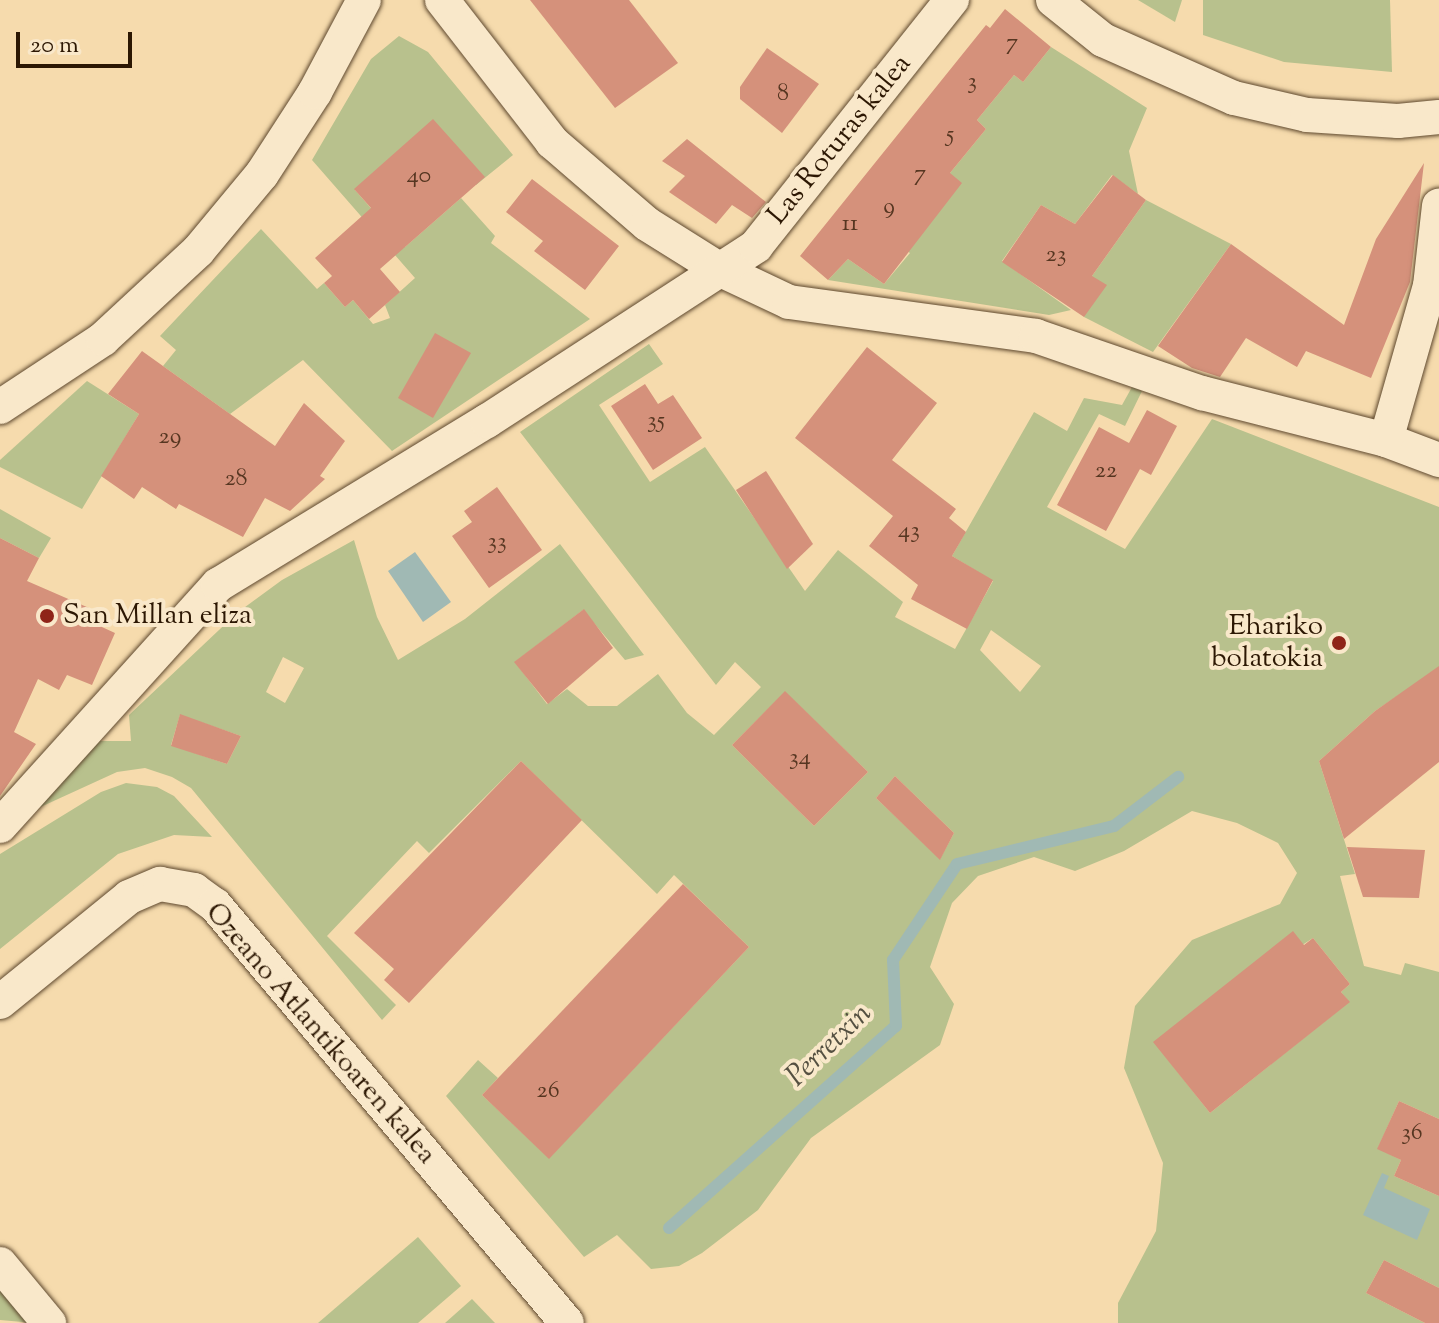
<!DOCTYPE html>
<style>
body{margin:0}
#map{position:relative;width:1439px;height:1323px;overflow:hidden;background:#f6dbad;font-family:"Sorts Mill Goudy",serif}
div>[style]{position:absolute}
.green>*{inset:0;background:#b8c18d}
.water>*{inset:0;background:#a0b9b4}
.stream>*{height:12px;margin:-6px;padding:0 6px;transform-origin:6px;border-radius:6px;background:#a0b9b4}
.building>*{inset:0;background:#d5917b}
.roads{filter:drop-shadow(0 0 2px #5e482e) drop-shadow(0 0 2px #5e482e)}
.minor>*{height:34px;margin:-17px;padding:0 17px;transform-origin:17px;border-radius:17px;background:#f9e8ca}
.dots>*{width:22px;height:22px;translate:-50% -50%;box-sizing:border-box;border:4px solid #f9e8ca;border-radius:50%}
span{translate:-50% -50%;white-space:nowrap;text-align:center;line-height:1.15;-webkit-text-stroke:8px #f9e8ca;paint-order:stroke}
.number-label{font-size:24px;color:#563621}
.number-label span{-webkit-text-stroke-width:0}
.street-label{font-size:28px;color:#2c1703}
.poi-label{font-size:28px;color:#2c1703}
.left{translate:0 -50%;text-align:left}
.right{translate:-100% -50%;text-align:right}
.water-label{font-size:30px;color:#555041;font-style:italic}
.scale{position:absolute;left:16px;top:32px;width:116px;height:36px;box-sizing:border-box;border:4px solid #2c1703;border-top:0;padding-left:10px;font-size:24px;line-height:28px;white-space:nowrap;color:#2c1703;-webkit-text-stroke:6px #f9e8ca;paint-order:stroke}
</style>
<div id="map">
<div class="green">
<div style="clip-path:polygon(1138px 0,1182px 0,1175px 22px)"></div>
<div style="clip-path:polygon(1203px 0,1390px 0,1392px 72px,1284px 62px,1203px 35px)"></div>
<div style="clip-path:polygon(399px 36px,428px 52px,513px 155px,476px 185px,463px 169px,355px 190px,405px 247px,461px 198px,495px 236px,491px 243px,590px 319px,392px 451px,303px 360px,230px 414px,163px 366px,176px 350px,160px 336px,261px 229px,317px 289px,324px 283px,345px 307px,353px 300px,373px 324px,390px 318px,385px 305px,415px 278px,312px 160px,371px 59px)"></div>
<div style="clip-path:polygon(1051px 47px,1147px 108px,1129px 151px,1138px 194px,1112px 175px,1075px 224px,1041px 205px,1002px 261px,1071px 310px,1049px 315px,828px 280px,848px 259px,884px 284px,910px 253px,907px 251px,950px 173px,986px 129px,977px 120px,1014px 75px,1023px 82px)"></div>
<div style="clip-path:polygon(1146px 200px,1231px 244px,1153px 352px,1084px 317px,1092px 276px)"></div>
<div style="clip-path:polygon(evenodd,649px 344px,663px 364px,599px 405px,650px 482px,705px 447px,805px 591px,838px 550px,903px 602px,895px 617px,955px 649px,993px 581px,952px 556px,1034px 412px,1067px 431px,1084px 398px,1122px 405px,1132px 387px,1142px 391px,1125px 426px,1099px 414px,1047px 507px,1125px 549px,1212px 419px,1439px 507px,1439px 668px,1375px 711px,1319px 761px,1355px 874px,1340px 876px,1364px 966px,1401px 975px,1405px 963px,1439px 972px,1439px 1119px,1399px 1101px,1378px 1148px,1401px 1160px,1394px 1176px,1439px 1196px,1439px 1288px,1384px 1260px,1366px 1293px,1425px 1323px,1118px 1323px,1118px 1303px,1156px 1231px,1163px 1163px,1124px 1068px,1135px 1006px,1192px 940px,1280px 904px,1297px 873px,1278px 843px,1237px 823px,1192px 811px,1124px 851px,1075px 871px,1034px 857px,978px 876px,952px 903px,930px 967px,954px 1004px,940px 1045px,811px 1138px,758px 1210px,702px 1253px,679px 1266px,651px 1269px,617px 1235px,584px 1257px,446px 1096px,478px 1060px,498px 1078px,482px 1095px,549px 1158px,749px 947px,674px 875px,657px 894px,521px 761px,429px 853px,417px 841px,327px 936px,396px 1005px,382px 1020px,191px 788px,172px 777px,145px 768px,117px 772px,34px 810px,96px 741px,131px 741px,129px 715px,237px 613px,282px 580px,354px 540px,377px 617px,398px 660px,465px 619px,560px 544px,644px 655px,625px 660px,583px 610px,515px 662px,547px 704px,567px 689px,588px 706px,617px 706px,658px 674px,687px 713px,714px 735px,761px 687px,735px 662px,716px 685px,520px 432px,649px 344px,991px 630px,1041px 666px,1020px 692px,980px 650px,991px 630px,649px 344px,283px 657px,304px 668px,285px 703px,266px 692px,283px 657px,649px 344px,785px 692px,868px 772px,814px 826px,732px 745px,785px 692px,649px 344px,180px 715px,241px 736px,227px 764px,171px 745px,180px 715px,649px 344px,895px 776px,954px 833px,940px 859px,876px 798px,895px 776px,649px 344px,1313px 938px,1350px 984px,1341px 992px,1349px 1002px,1210px 1113px,1154px 1042px,1313px 938px)"></div>
<div style="clip-path:polygon(87px 381px,139px 414px,82px 509px,0 467px,0 460px)"></div>
<div style="clip-path:polygon(0 509px,51px 538px,39px 558px,0 538px)"></div>
<div style="clip-path:polygon(126px 783px,157px 787px,174px 796px,212px 837px,174px 835px,118px 854px,0 949px,0 854px,101px 792px)"></div>
<div style="clip-path:polygon(418px 1237px,461px 1286px,418px 1323px,318px 1323px)"></div>
<div style="clip-path:polygon(0 1282px,34px 1323px,0 1320px)"></div>
<div style="clip-path:polygon(472px 1299px,495px 1323px,445px 1323px)"></div>
</div>
<div class="water">
<div style="clip-path:polygon(415px 552px,451px 602px,423px 622px,388px 571px)"></div>
<div style="clip-path:polygon(1382px 1173px,1389px 1176px,1384px 1188px,1430px 1209px,1417px 1240px,1363px 1215px)"></div>
</div>
<div class="stream">
<div style="left:669px;top:1228px;width:304px;rotate:-41.7deg"></div>
<div style="left:896px;top:1026px;width:66px;rotate:-92.6deg"></div>
<div style="left:893px;top:960px;width:115px;rotate:-56.3deg"></div>
<div style="left:957px;top:864px;width:162px;rotate:-13.6deg"></div>
<div style="left:1114px;top:826px;width:81px;rotate:-37.4deg"></div>
</div>
<div class="building">
<div style="clip-path:polygon(530px 0,629px 0,678px 63px,615px 108px)"></div>
<div style="clip-path:polygon(1005px 9px,1051px 47px,1023px 82px,1014px 75px,977px 120px,986px 129px,950px 173px,962px 183px,884px 284px,848px 259px,828px 280px,800px 256px,986px 25px,990px 28px)"></div>
<div style="clip-path:polygon(767px 48px,819px 84px,782px 133px,740px 99px,740px 87px)"></div>
<div style="clip-path:polygon(433px 119px,485px 177px,380px 269px,400px 292px,369px 319px,353px 300px,345px 307px,324px 283px,332px 276px,315px 258px,371px 208px,354px 189px)"></div>
<div style="clip-path:polygon(687px 139px,766px 202px,752px 218px,732px 205px,716px 224px,669px 192px,685px 176px,662px 161px)"></div>
<div style="clip-path:polygon(1424px 163px,1410px 282px,1371px 378px,1306px 351px,1297px 367px,1246px 338px,1220px 377px,1192px 368px,1158px 346px,1231px 244px,1344px 325px,1376px 239px)"></div>
<div style="clip-path:polygon(1113px 175px,1146px 200px,1092px 276px,1107px 285px,1084px 317px,1002px 262px,1041px 205px,1075px 224px)"></div>
<div style="clip-path:polygon(532px 179px,619px 246px,585px 290px,534px 251px,543px 241px,506px 212px)"></div>
<div style="clip-path:polygon(435px 333px,471px 353px,433px 418px,398px 398px)"></div>
<div style="clip-path:polygon(867px 347px,937px 403px,892px 460px,956px 509px,949px 518px,966px 532px,952px 556px,993px 580px,967px 629px,911px 599px,918px 585px,869px 546px,893px 516px,795px 438px)"></div>
<div style="clip-path:polygon(142px 351px,275px 446px,304px 403px,345px 441px,320px 476px,325px 479px,290px 511px,265px 498px,243px 537px,179px 504px,176px 509px,142px 487px,134px 499px,101px 476px,139px 414px,108px 394px)"></div>
<div style="clip-path:polygon(645px 384px,658px 404px,673px 395px,702px 438px,653px 470px,611px 406px)"></div>
<div style="clip-path:polygon(1147px 410px,1177px 426px,1151px 475px,1140px 469px,1106px 531px,1057px 505px,1099px 427px,1129px 443px)"></div>
<div style="clip-path:polygon(766px 471px,813px 544px,787px 569px,736px 490px)"></div>
<div style="clip-path:polygon(497px 487px,542px 550px,489px 588px,452px 536px,472px 522px,464px 511px)"></div>
<div style="clip-path:polygon(0 538px,39px 558px,27px 581px,96px 611px,91px 622px,115px 633px,92px 685px,67px 675px,59px 690px,38px 679px,14px 732px,36px 744px,0 796px)"></div>
<div style="clip-path:polygon(584px 609px,613px 648px,548px 704px,514px 662px)"></div>
<div style="clip-path:polygon(1439px 666px,1439px 762px,1344px 839px,1319px 761px,1375px 711px)"></div>
<div style="clip-path:polygon(785px 691px,868px 772px,814px 826px,732px 745px)"></div>
<div style="clip-path:polygon(180px 714px,241px 736px,227px 764px,171px 746px)"></div>
<div style="clip-path:polygon(521px 761px,582px 820px,409px 1003px,384px 980px,394px 969px,354px 933px)"></div>
<div style="clip-path:polygon(895px 776px,954px 833px,940px 860px,876px 798px)"></div>
<div style="clip-path:polygon(1347px 847px,1425px 850px,1419px 898px,1363px 897px)"></div>
<div style="clip-path:polygon(683px 884px,749px 947px,549px 1159px,482px 1095px)"></div>
<div style="clip-path:polygon(1293px 931px,1304px 945px,1313px 938px,1350px 984px,1341px 992px,1350px 1002px,1210px 1113px,1153px 1042px)"></div>
<div style="clip-path:polygon(1399px 1101px,1439px 1119px,1439px 1196px,1394px 1176px,1401px 1160px,1377px 1149px)"></div>
<div style="clip-path:polygon(1384px 1260px,1439px 1288px,1439px 1323px,1425px 1323px,1366px 1293px)"></div>
</div>
<div class="roads">
<div class="minor">
<div style="left:442px;top:0;width:180px;rotate:52.2deg"></div>
<div style="left:552px;top:142px;width:125px;rotate:40.8deg"></div>
<div style="left:647px;top:224px;width:85px;rotate:32deg"></div>
<div style="left:719px;top:269px;width:77px;rotate:25.2deg"></div>
<div style="left:789px;top:302px;width:249px;rotate:7.8deg"></div>
<div style="left:1036px;top:336px;width:176px;rotate:19deg"></div>
<div style="left:1202px;top:393px;width:190px;rotate:14.3deg"></div>
<div style="left:1386px;top:440px;width:57px;rotate:20.7deg"></div>
<div style="left:1053px;top:0;width:64px;rotate:38.7deg"></div>
<div style="left:1103px;top:40px;width:143px;rotate:23.9deg"></div>
<div style="left:1234px;top:98px;width:75px;rotate:13.1deg"></div>
<div style="left:1307px;top:115px;width:91px;rotate:3.8deg"></div>
<div style="left:1398px;top:121px;width:41px;rotate:-5.6deg"></div>
<div style="left:0;top:407px;width:123px;rotate:-33.4deg"></div>
<div style="left:103px;top:339px;width:129px;rotate:-42.8deg"></div>
<div style="left:198px;top:251px;width:100px;rotate:-50.3deg"></div>
<div style="left:262px;top:174px;width:98px;rotate:-57.1deg"></div>
<div style="left:315px;top:92px;width:104px;rotate:-62deg"></div>
<div style="left:1386px;top:440px;width:160px;rotate:-74.1deg"></div>
<div style="left:1430px;top:286px;width:81px;rotate:-83.6deg"></div>
<div style="left:0;top:826px;width:325px;rotate:-47.9deg"></div>
<div style="left:218px;top:585px;width:315px;rotate:-31.4deg"></div>
<div style="left:487px;top:421px;width:321px;rotate:-33deg"></div>
<div style="left:756px;top:246px;width:315px;rotate:-51.5deg"></div>
<div style="left:0;top:1002px;width:166px;rotate:-39.1deg"></div>
<div style="left:129px;top:897px;width:34px;rotate:-23deg"></div>
<div style="left:160px;top:884px;width:35px;rotate:10deg"></div>
<div style="left:194px;top:890px;width:26px;rotate:36deg"></div>
<div style="left:215px;top:905px;width:546px;rotate:49.9deg"></div>
<div style="left:0;top:1264px;width:77px;rotate:50.3deg"></div>
</div>
</div>
<div class="dots">
<div style="left:47px;top:616px;background:#8f2418"></div>
<div style="left:1339px;top:643px;background:#8f2418"></div>
</div>
<div class="number-label">
<span style="left:1012px;top:44px">7</span>
<span style="left:972px;top:83px">3</span>
<span style="left:783px;top:95px">8</span>
<span style="left:950px;top:136px">5</span>
<span style="left:920px;top:175px">7</span>
<span style="left:419px;top:177px">40</span>
<span style="left:889px;top:208px">9</span>
<span style="left:850px;top:225px">11</span>
<span style="left:1056px;top:256px">23</span>
<span style="left:656px;top:422px">35</span>
<span style="left:170px;top:438px">29</span>
<span style="left:1106px;top:472px">22</span>
<span style="left:236px;top:480px">28</span>
<span style="left:909px;top:532px">43</span>
<span style="left:497px;top:543px">33</span>
<span style="left:800px;top:759px">34</span>
<span style="left:548px;top:1092px">26</span>
<span style="left:1412px;top:1134px">36</span>
</div>
<div class="street-label">
<span style="left:840px;top:140px;rotate:-51deg">Las Roturas kalea</span>
<span style="left:320px;top:1034px;rotate:49deg">Ozeano Atlantikoaren kalea</span>
</div>
<div class="poi-label">
<span class="left" style="left:63px;top:616px">San Millan eliza</span>
<span class="right" style="left:1323px;top:643px">Ehariko<br>bolatokia</span>
</div>
<div class="water-label">
<span style="left:830px;top:1046px;rotate:-44deg">Perretxin</span>
</div>
<div class="scale">20 m</div>
</div>
